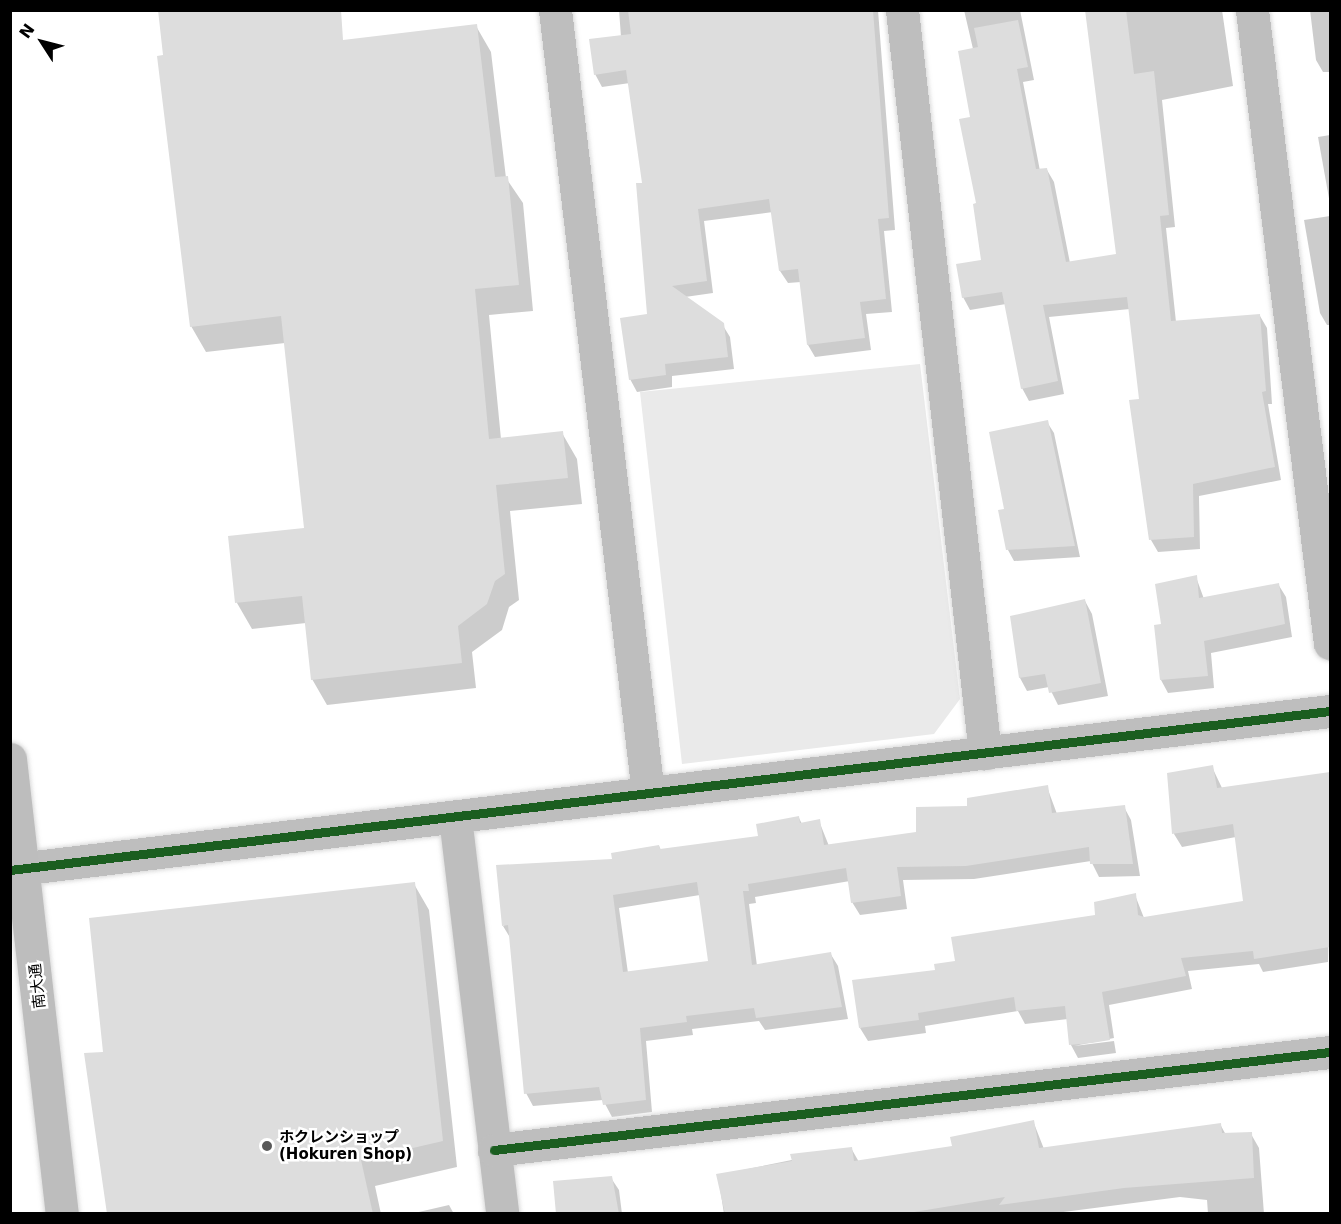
<!DOCTYPE html>
<meta charset="utf-8">
<style>
body{margin:0}
#map{position:relative;width:1341px;height:1224px;overflow:hidden;background:#fff;font-family:"DejaVu Sans","Noto Sans JP",sans-serif}
div>[style]{position:absolute}
.green>*{inset:0;background:#eaeaea}
.shadow>*{inset:0;background:#0003}
.building>*{inset:0;background:#ddd}
.roads{filter:drop-shadow(0 0 2px #dbdbdb) drop-shadow(0 0 2px #dbdbdb)}
.minor>*{height:33px;margin:-16.5px;padding:0 16.5px;transform-origin:16.5px;border-radius:16.5px;background:#bebebe}
.major>*{height:33px;margin:-16.5px;padding:0 16.5px;transform-origin:16.5px;border-radius:16.5px;background:#bdbdbd}
.cycleway>*{height:9px;margin:-4.5px;padding:0 4.5px;transform-origin:4.5px;border-radius:4.5px;background:#1b5e20}
.dots>*{width:16px;height:16px;translate:-50% -50%;box-sizing:border-box;border:3px solid #fff;border-radius:50%}
span{translate:-50% -50%;white-space:nowrap;text-align:center;line-height:1.15;-webkit-text-stroke:5px #fff;paint-order:stroke}
.street-label{font-size:15px;color:#000}
.poi-label{font-size:15px;color:#000;font-weight:700}
.left{translate:0 -50%;text-align:left}
.frame{position:absolute;inset:0;border:12px solid #000;pointer-events:none}
.north{position:absolute;left:12px;top:12px;width:60px;height:60px;-webkit-text-stroke:4px #fff;paint-order:stroke;rotate:306deg;font-size:16px;font-weight:700;line-height:24px;text-align:center;color:#000}
.north::after{content:'';display:block;margin:auto;width:21px;height:27px;background:#000;clip-path:polygon(50% 0,100% 100%,50% 72%,0 100%)}
</style>
<div id="map">
<div class="green">
<div style="clip-path:polygon(920px 364px,960px 699px,934px 734px,682px 764px,640px 392px)"></div>
</div>
<div class="shadow">
<div style="clip-path:polygon(619px 10px,878px 10px,895px 230px,884px 231px,892px 312px,866px 314px,871px 350px,815px 357px,808px 345px,801px 282px,788px 283px,780px 271px,773px 212px,704px 221px,713px 293px,685px 297px,722px 324px,730px 337px,734px 369px,672px 376px,672px 387px,637px 392px,630px 379px,649px 316px,644px 184px,630px 83px,602px 87px,595px 74px,621px 37px)"></div>
<div style="clip-path:polygon(964px 10px,1020px 10px,1034px 80px,1023px 82px,1040px 171px,1047px 170px,1054px 182px,1070px 263px,1117px 255px,1089px 10px,1222px 10px,1233px 86px,1162px 100px,1175px 227px,1166px 228px,1176px 322px,1260px 316px,1267px 328px,1272px 404px,1268px 404px,1281px 480px,1199px 496px,1200px 549px,1158px 552px,1151px 540px,1131px 401px,1141px 400px,1130px 309px,1049px 317px,1064px 394px,1029px 401px,1022px 388px,1006px 304px,970px 310px,963px 297px,982px 261px,972px 118px,973px 49px)"></div>
<div style="clip-path:polygon(1310px 10px,1330px 10px,1330px 82px,1329px 72px,1323px 72px,1316px 60px)"></div>
<div style="clip-path:polygon(476px 26px,491px 52px,506px 178px,523px 203px,533px 311px,489px 315px,501px 439px,562px 433px,577px 459px,582px 504px,510px 511px,519px 600px,509px 607px,502px 630px,472px 652px,476px 688px,327px 705px,312px 679px,306px 623px,252px 629px,237px 603px,230px 538px,306px 529px,285px 343px,206px 352px,191px 326px,165px 56px,334px 43px)"></div>
<div style="clip-path:polygon(1330px 135px,1330px 204px,1318px 137px)"></div>
<div style="clip-path:polygon(1330px 216px,1330px 325px,1327px 325px,1320px 313px,1304px 220px)"></div>
<div style="clip-path:polygon(1047px 422px,1054px 433px,1080px 557px,1014px 561px,1008px 550px,1000px 511px,1005px 510px)"></div>
<div style="clip-path:polygon(1196px 577px,1204px 599px,1278px 584px,1286px 597px,1292px 637px,1211px 653px,1214px 688px,1168px 693px,1161px 680px,1156px 626px,1163px 625px)"></div>
<div style="clip-path:polygon(1085px 601px,1092px 614px,1108px 696px,1058px 705px,1049px 687px,1027px 691px,1020px 678px,1012px 617px)"></div>
<div style="clip-path:polygon(1212px 767px,1222px 788px,1330px 774px,1330px 828px,1292px 835px,1300px 889px,1330px 887px,1328px 962px,1263px 972px,1259px 964px,1188px 971px,1192px 989px,1109px 1005px,1114px 1038px,1074px 1046px,1114px 1041px,1116px 1053px,1078px 1058px,1071px 1045px,1068px 1019px,1025px 1024px,1018px 1011px,925px 1026px,926px 1033px,868px 1041px,860px 1028px,937px 971px,1097px 917px,1135px 895px,1144px 918px,1245px 902px,1236px 837px,1182px 847px,1174px 834px,1169px 774px)"></div>
<div style="clip-path:polygon(evenodd,1047px 787px,1057px 814px,1124px 807px,1131px 820px,1140px 876px,1099px 877px,1091px 861px,974px 879px,903px 880px,907px 909px,860px 915px,852px 902px,850px 881px,755px 897px,756px 903px,749px 904px,757px 966px,830px 953px,838px 966px,848px 1019px,765px 1030px,759px 1021px,692px 1029px,693px 1035px,646px 1041px,652px 1112px,612px 1117px,603px 1100px,533px 1106px,526px 1093px,511px 939px,503px 926px,613px 861px,659px 846px,661px 850px,759px 837px,799px 818px,802px 824px,819px 821px,829px 846px,918px 833px,969px 808px,1047px 787px,700px 895px,710px 962px,628px 973px,619px 908px,700px 895px)"></div>
<div style="clip-path:polygon(414px 884px,429px 910px,457px 1167px,375px 1186px,381px 1214px,109px 1214px,105px 1054px)"></div>
<div style="clip-path:polygon(1033px 1121px,1044px 1149px,1220px 1124px,1226px 1135px,1251px 1134px,1259px 1148px,1264px 1214px,1208px 1214px,1207px 1200px,1180px 1197px,1048px 1214px,724px 1214px,718px 1175px,851px 1148px,859px 1162px,953px 1147px)"></div>
<div style="clip-path:polygon(611px 1178px,619px 1190px,622px 1214px,557px 1214px)"></div>
<div style="clip-path:polygon(449px 1205px,454px 1214px,410px 1214px)"></div>
</div>
<div class="building">
<div style="clip-path:polygon(158px 10px,341px 10px,343px 40px,477px 24px,495px 177px,508px 176px,519px 285px,475px 289px,489px 439px,563px 431px,568px 478px,496px 485px,505px 574px,495px 581px,487px 604px,458px 626px,462px 663px,311px 680px,302px 596px,235px 603px,228px 536px,304px 528px,281px 316px,190px 327px,157px 56px,163px 55px)"></div>
<div style="clip-path:polygon(628px 10px,873px 10px,889px 218px,878px 219px,886px 299px,860px 302px,865px 338px,807px 345px,798px 269px,779px 271px,769px 199px,698px 209px,707px 281px,672px 286px,724px 323px,728px 357px,665px 364px,666px 375px,629px 380px,620px 318px,647px 314px,636px 183px,642px 183px,626px 70px,594px 75px,589px 39px,631px 34px)"></div>
<div style="clip-path:polygon(1085px 10px,1126px 10px,1134px 74px,1154px 71px,1169px 215px,1160px 216px,1171px 321px,1260px 314px,1266px 391px,1262px 392px,1275px 467px,1193px 484px,1194px 537px,1149px 540px,1129px 400px,1139px 399px,1127px 297px,1043px 305px,1058px 381px,1021px 389px,1002px 292px,962px 298px,956px 264px,981px 260px,973px 204px,976px 203px,959px 119px,970px 117px,958px 51px,978px 47px,974px 28px,1018px 20px,1028px 67px,1017px 69px,1036px 169px,1047px 168px,1066px 262px,1116px 254px)"></div>
<div style="clip-path:polygon(1048px 420px,1075px 546px,1006px 550px,998px 510px,1004px 509px,989px 432px)"></div>
<div style="clip-path:polygon(1197px 575px,1199px 598px,1279px 583px,1285px 624px,1204px 641px,1208px 676px,1160px 680px,1154px 625px,1161px 624px,1155px 584px)"></div>
<div style="clip-path:polygon(1085px 599px,1101px 683px,1049px 693px,1045px 674px,1019px 678px,1010px 616px)"></div>
<div style="clip-path:polygon(1213px 765px,1217px 788px,1330px 772px,1330px 947px,1254px 959px,1253px 951px,1181px 958px,1186px 976px,1102px 992px,1110px 1040px,1092px 1043px,1069px 1045px,1065px 1006px,1016px 1011px,1014px 997px,918px 1013px,919px 1020px,859px 1028px,852px 980px,935px 970px,934px 964px,955px 961px,951px 937px,1095px 915px,1094px 902px,1136px 893px,1138px 915px,1144px 917px,1243px 901px,1233px 824px,1172px 834px,1167px 773px)"></div>
<div style="clip-path:polygon(evenodd,1048px 785px,1052px 813px,1125px 805px,1133px 864px,1090px 864px,1089px 847px,966px 866px,897px 867px,901px 896px,851px 903px,846px 868px,748px 884px,749px 891px,743px 891px,752px 965px,831px 952px,842px 1007px,756px 1018px,754px 1008px,686px 1016px,687px 1022px,640px 1028px,646px 1100px,603px 1105px,599px 1087px,524px 1094px,508px 925px,502px 926px,496px 865px,612px 859px,611px 853px,659px 845px,660px 849px,758px 836px,756px 824px,799px 816px,800px 823px,820px 819px,824px 845px,916px 832px,916px 807px,967px 806px,967px 798px,1048px 785px,697px 882px,708px 961px,623px 972px,613px 895px,697px 882px)"></div>
<div style="clip-path:polygon(415px 882px,443px 1141px,361px 1160px,373px 1214px,107px 1214px,84px 1053px,103px 1052px,89px 918px)"></div>
<div style="clip-path:polygon(1034px 1120px,1039px 1148px,1221px 1123px,1222px 1133px,1252px 1132px,1254px 1178px,1124px 1188px,999px 1205px,1005px 1197px,902px 1214px,725px 1214px,716px 1174px,792px 1161px,790px 1154px,852px 1147px,854px 1161px,952px 1146px,950px 1137px)"></div>
<div style="clip-path:polygon(612px 1176px,619px 1214px,556px 1214px,553px 1181px)"></div>
</div>
<div class="roads">
<div class="minor">
<div style="left:555px;top:10px;width:789px;rotate:83.23deg"></div>
<div style="left:902px;top:10px;width:748px;rotate:83.63deg"></div>
<div style="left:1252px;top:10px;width:638px;rotate:82.98deg"></div>
<div style="left:455px;top:817px;width:400px;rotate:83.2deg"></div>
<div style="left:10px;top:870px;width:1330px;rotate:-6.87deg"></div>
<div style="left:494px;top:1150px;width:842px;rotate:-6.69deg"></div>
</div>
<div class="major">
<div style="left:10px;top:759px;width:458px;rotate:83.5deg"></div>
</div>
</div>
<div class="cycleway">
<div style="left:10px;top:870px;width:1330px;rotate:-6.87deg"></div>
<div style="left:494px;top:1150px;width:842px;rotate:-6.69deg"></div>
</div>
<div class="dots">
<div style="left:267px;top:1146px;background:#595959"></div>
</div>
<div class="street-label">
<span style="left:38px;top:986px;rotate:-96deg">南大通</span>
</div>
<div class="poi-label">
<span class="left" style="left:279px;top:1146px">ホクレンショップ<br>(Hokuren Shop)</span>
</div>
<div class="frame"></div>
<div class="north">N</div>
</div>
